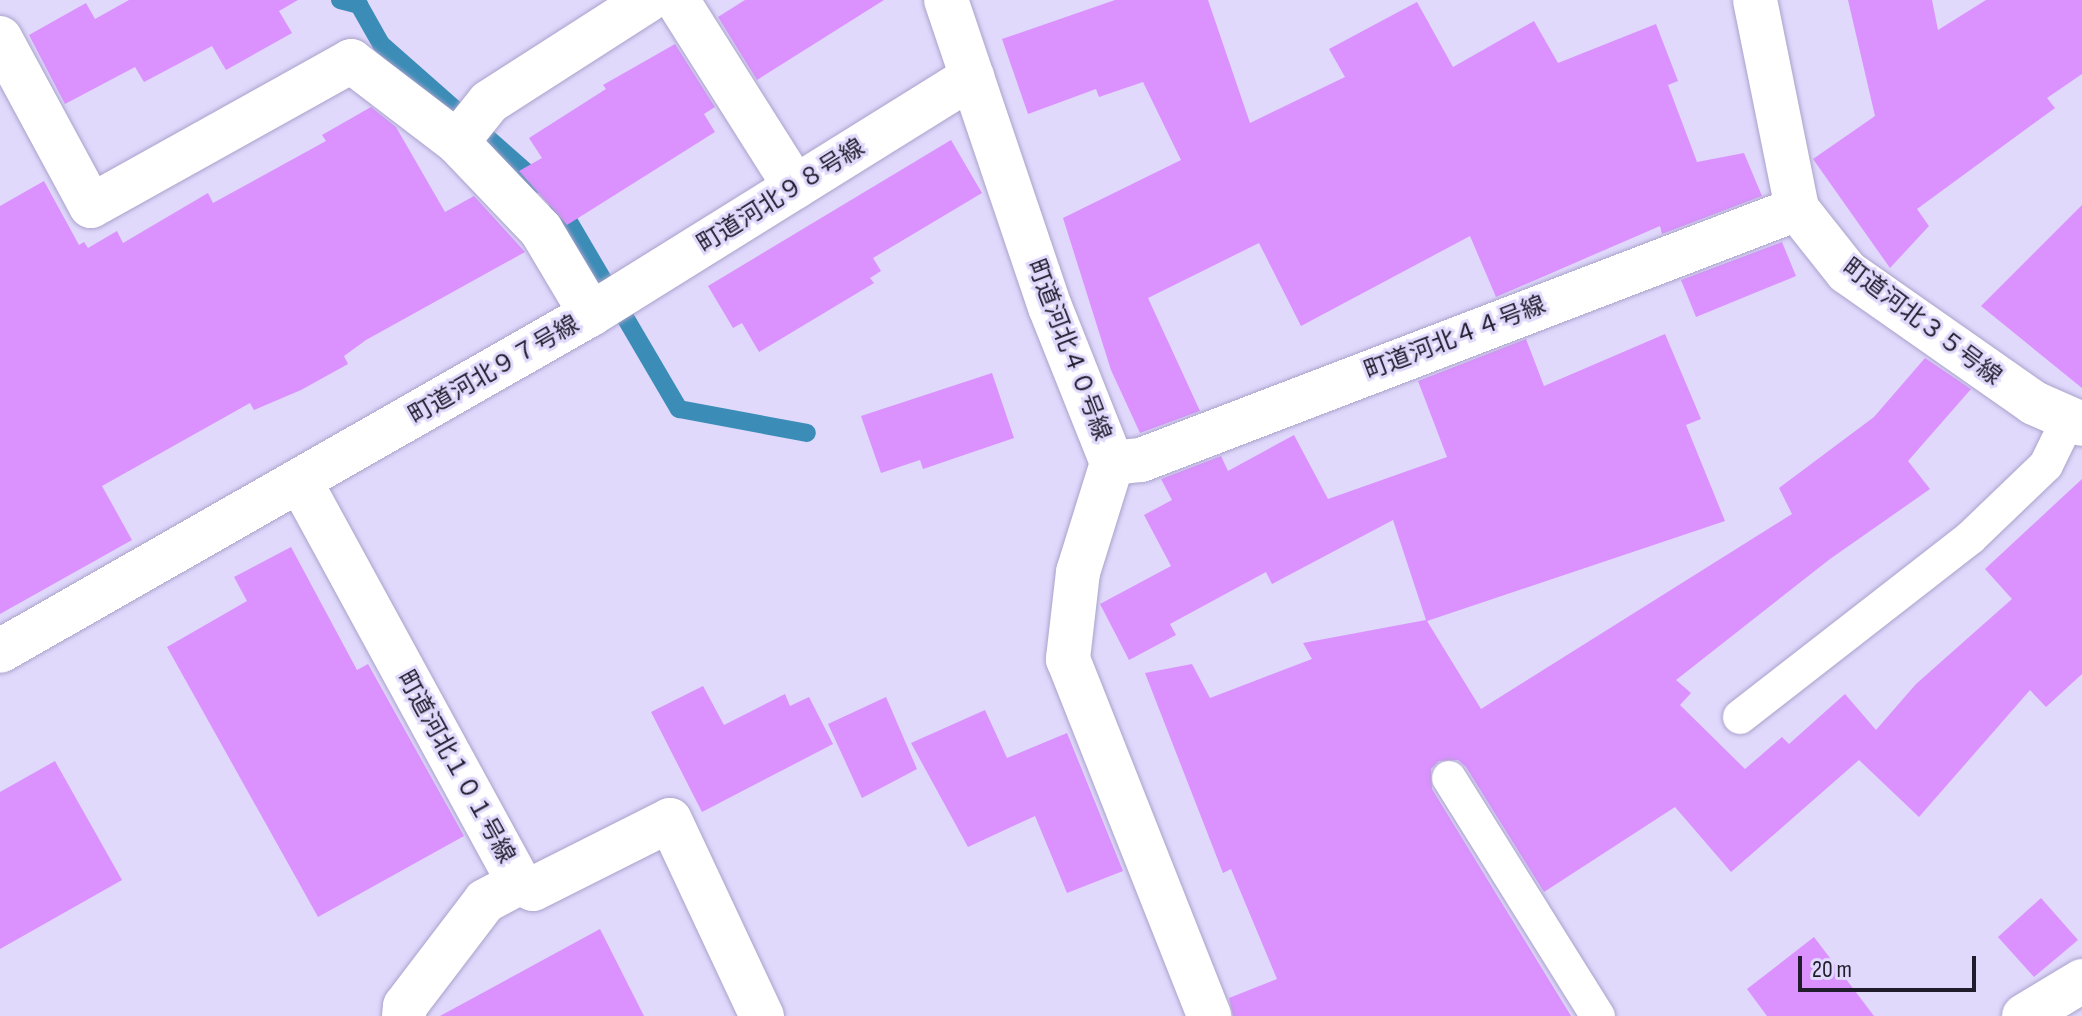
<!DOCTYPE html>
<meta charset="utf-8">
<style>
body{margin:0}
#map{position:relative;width:2082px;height:1016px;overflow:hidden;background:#e0d9fc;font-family:"Sofia Sans Condensed","Noto Sans JP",sans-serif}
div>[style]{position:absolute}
.stream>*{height:18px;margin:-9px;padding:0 9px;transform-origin:9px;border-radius:9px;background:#3b8db7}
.building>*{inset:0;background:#db91fe}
.roads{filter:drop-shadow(0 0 2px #aaa2cb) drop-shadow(0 0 2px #aaa2cb)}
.lane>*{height:34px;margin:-17px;padding:0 17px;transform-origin:17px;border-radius:17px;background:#fff}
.street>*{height:44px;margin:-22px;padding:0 22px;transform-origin:22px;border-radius:22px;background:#fff}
span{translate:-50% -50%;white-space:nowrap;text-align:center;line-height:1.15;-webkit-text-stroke:6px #e0d9fc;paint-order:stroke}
.street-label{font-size:24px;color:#201c2c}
.scale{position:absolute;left:1798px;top:956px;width:178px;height:36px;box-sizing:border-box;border:4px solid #201c2c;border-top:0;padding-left:10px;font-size:24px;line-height:28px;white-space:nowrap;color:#201c2c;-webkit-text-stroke:6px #e0d9fc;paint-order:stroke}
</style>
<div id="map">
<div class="stream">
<div style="left:340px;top:0;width:20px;rotate:15deg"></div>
<div style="left:359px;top:5px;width:45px;rotate:60.6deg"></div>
<div style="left:381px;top:44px;width:212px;rotate:41.4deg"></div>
<div style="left:558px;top:203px;width:239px;rotate:59.6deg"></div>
<div style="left:679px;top:409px;width:130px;rotate:10.6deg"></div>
</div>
<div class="building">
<div style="clip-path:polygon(129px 0,298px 0,279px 11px,292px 33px,226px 70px,212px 46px,144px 82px,135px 67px,65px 104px,29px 35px,86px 3px,95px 19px)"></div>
<div style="clip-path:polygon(745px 0,884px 0,757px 80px,718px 17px)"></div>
<div style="clip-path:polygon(1115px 0,1208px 0,1250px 123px,1345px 77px,1329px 49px,1417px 2px,1453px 67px,1534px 21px,1558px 63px,1656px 24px,1678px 81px,1668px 85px,1697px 162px,1744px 153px,1762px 196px,1662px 234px,1660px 226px,1496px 297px,1470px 236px,1301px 326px,1259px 243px,1148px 298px,1200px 411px,1140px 433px,1111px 370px,1063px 218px,1181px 160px,1143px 82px,1099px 97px,1096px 89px,1028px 114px,1002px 39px)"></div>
<div style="clip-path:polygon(1848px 0,1932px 0,1938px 30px,1986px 0,2082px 0,2082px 74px,2047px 98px,2055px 108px,1917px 209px,1929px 226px,1890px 268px,1813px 159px,1875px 116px)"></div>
<div style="clip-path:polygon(675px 44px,715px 107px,704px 114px,715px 132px,567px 225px,519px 171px,542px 158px,529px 138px,606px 89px,603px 85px)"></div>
<div style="clip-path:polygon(371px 107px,396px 127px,445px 212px,474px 196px,525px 252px,366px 340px,344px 356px,348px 364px,301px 390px,254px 410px,250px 403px,102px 486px,132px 540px,0 614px,0 206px,44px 181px,79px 245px,84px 242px,88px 248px,117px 231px,123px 243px,208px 193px,213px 203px,326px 141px,322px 135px)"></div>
<div style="clip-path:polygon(951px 140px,982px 193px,873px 258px,881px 271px,870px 278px,874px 283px,759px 352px,742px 323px,733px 328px,708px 286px)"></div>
<div style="clip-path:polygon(2082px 205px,2082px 388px,1981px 306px)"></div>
<div style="clip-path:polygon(1782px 242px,1796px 276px,1696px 317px,1681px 280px)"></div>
<div style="clip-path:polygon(1665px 334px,1701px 419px,1686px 425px,1725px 521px,1427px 621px,1481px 709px,1792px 514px,1779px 488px,1874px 417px,1925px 358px,1971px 389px,1908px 461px,1930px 489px,1830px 559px,1676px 680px,1691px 693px,1680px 705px,1745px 769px,1782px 737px,1789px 744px,1845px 694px,1876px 730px,1916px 684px,2012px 599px,1985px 569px,2082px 479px,2082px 674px,2046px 707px,2030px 690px,1919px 817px,1859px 760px,1731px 872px,1675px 807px,1544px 892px,1466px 767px,1458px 760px,1439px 761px,1431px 769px,1432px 789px,1571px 1016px,1233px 1016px,1229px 998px,1277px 979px,1231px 869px,1223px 873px,1145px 673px,1192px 664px,1210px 698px,1312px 659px,1303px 643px,1426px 620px,1393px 520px,1272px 584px,1266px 572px,1170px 624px,1176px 635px,1129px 660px,1100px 604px,1171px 566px,1144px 515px,1172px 500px,1161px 479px,1221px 456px,1228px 471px,1294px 435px,1328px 499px,1447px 457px,1418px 381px,1526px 339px,1544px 386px)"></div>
<div style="clip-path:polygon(992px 373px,1014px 438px,923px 469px,920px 460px,881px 473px,861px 416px)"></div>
<div style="clip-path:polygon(291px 547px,357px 670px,368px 664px,464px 836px,318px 917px,167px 647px,247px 601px,234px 577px)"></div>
<div style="clip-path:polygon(703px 686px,724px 725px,785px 694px,790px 706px,809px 697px,833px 744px,702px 812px,651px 712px)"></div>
<div style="clip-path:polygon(886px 697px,917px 769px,862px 798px,828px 724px)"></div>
<div style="clip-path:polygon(985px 710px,1007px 758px,1067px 733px,1123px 871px,1067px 893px,1035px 816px,968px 847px,911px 743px)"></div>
<div style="clip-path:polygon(55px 761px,122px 880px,0 949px,0 792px)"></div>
<div style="clip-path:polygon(2041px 898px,2078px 940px,2034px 977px,1998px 937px)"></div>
<div style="clip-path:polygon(600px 929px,644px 1016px,440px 1016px)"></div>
<div style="clip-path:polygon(1814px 937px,1874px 1016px,1767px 1016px,1747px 989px)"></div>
</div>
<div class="roads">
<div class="lane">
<div style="left:1740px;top:717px;width:291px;rotate:-37.9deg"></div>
<div style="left:1970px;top:538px;width:105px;rotate:-43.8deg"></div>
<div style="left:2046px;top:465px;width:52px;rotate:-63.9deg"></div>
<div style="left:1449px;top:778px;width:281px;rotate:58deg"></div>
</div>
<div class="street">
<div style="left:677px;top:0;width:221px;rotate:57.7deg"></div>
<div style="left:946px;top:0;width:324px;rotate:71.3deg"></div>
<div style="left:1050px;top:307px;width:168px;rotate:68.3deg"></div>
<div style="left:1112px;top:463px;width:114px;rotate:107.3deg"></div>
<div style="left:1078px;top:572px;width:88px;rotate:96.6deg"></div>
<div style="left:1068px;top:659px;width:384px;rotate:68.4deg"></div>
<div style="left:1755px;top:0;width:213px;rotate:78.6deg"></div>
<div style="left:1797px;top:209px;width:80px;rotate:51.6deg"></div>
<div style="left:1847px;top:272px;width:228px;rotate:35deg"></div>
<div style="left:2034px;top:403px;width:52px;rotate:23.6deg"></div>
<div style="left:0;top:38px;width:191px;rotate:61.6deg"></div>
<div style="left:91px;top:206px;width:298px;rotate:-29.1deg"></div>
<div style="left:351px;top:61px;width:133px;rotate:37.4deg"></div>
<div style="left:457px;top:142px;width:122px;rotate:46.3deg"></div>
<div style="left:541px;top:230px;width:98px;rotate:59.2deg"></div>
<div style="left:591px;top:314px;width:680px;rotate:150.31deg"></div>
<div style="left:457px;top:142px;width:51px;rotate:-51.3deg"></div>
<div style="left:489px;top:102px;width:189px;rotate:-32.7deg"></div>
<div style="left:591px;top:314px;width:449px;rotate:-31.9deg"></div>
<div style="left:1112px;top:463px;width:29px;rotate:-6deg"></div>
<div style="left:1141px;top:460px;width:702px;rotate:-20.94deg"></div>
<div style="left:300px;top:481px;width:458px;rotate:61.4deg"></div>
<div style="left:519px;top:883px;width:15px;rotate:23deg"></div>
<div style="left:533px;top:889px;width:153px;rotate:-26.7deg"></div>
<div style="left:670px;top:820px;width:217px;rotate:64.9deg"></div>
<div style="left:404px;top:1016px;width:10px;rotate:-84deg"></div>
<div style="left:405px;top:1006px;width:132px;rotate:-52.7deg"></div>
<div style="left:485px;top:901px;width:38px;rotate:-28deg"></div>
<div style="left:2024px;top:1016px;width:68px;rotate:-31.1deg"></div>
</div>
</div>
<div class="street-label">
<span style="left:781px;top:196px;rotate:-32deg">町道河北９８号線</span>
<span style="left:1922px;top:322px;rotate:37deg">町道河北３５号線</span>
<span style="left:1455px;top:338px;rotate:-21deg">町道河北４４号線</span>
<span style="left:1069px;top:350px;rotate:69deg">町道河北４０号線</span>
<span style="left:494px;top:370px;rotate:-30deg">町道河北９７号線</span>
<span style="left:456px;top:767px;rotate:61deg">町道河北１０１号線</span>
</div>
<div class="scale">20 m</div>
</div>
